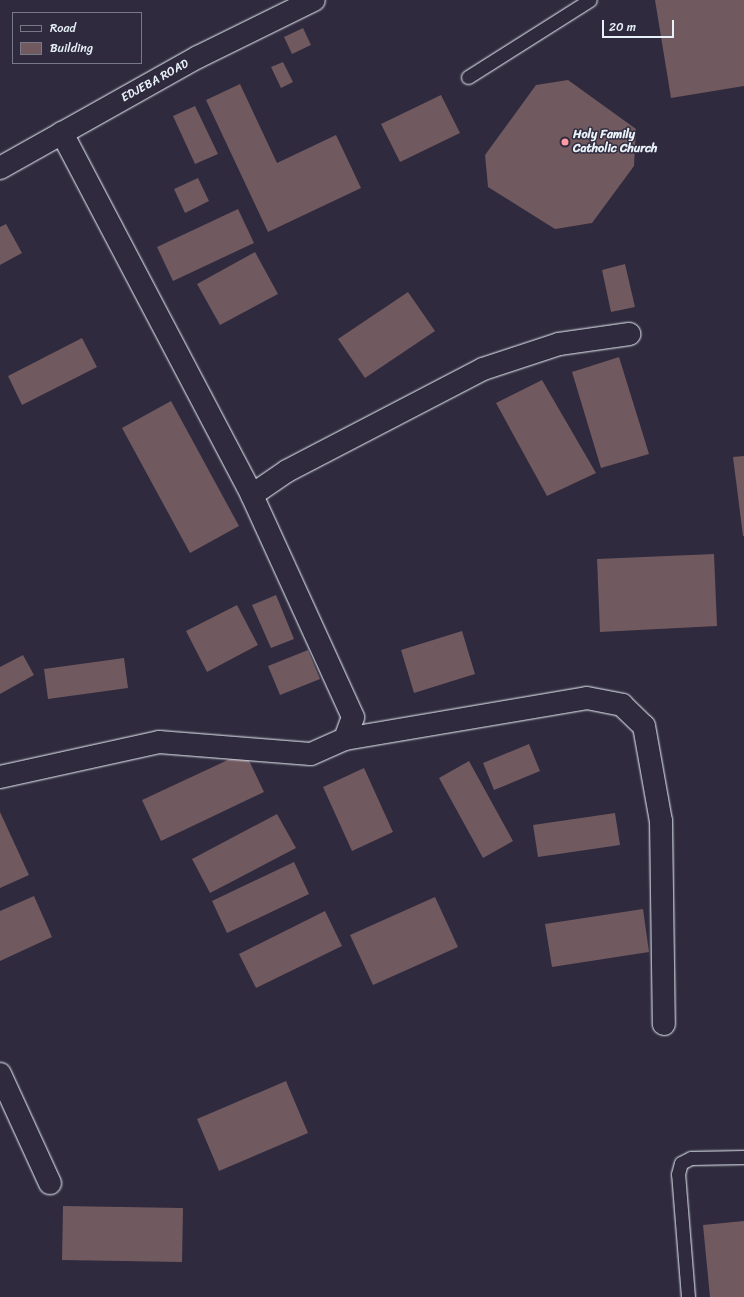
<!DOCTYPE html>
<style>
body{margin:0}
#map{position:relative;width:744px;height:1297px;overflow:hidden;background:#2f2a3d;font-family:Sriracha,sans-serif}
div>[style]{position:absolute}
.building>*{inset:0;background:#70595f}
.roads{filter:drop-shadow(0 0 1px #e8f1f8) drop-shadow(0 0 1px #e8f1f8)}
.service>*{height:13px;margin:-6.5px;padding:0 6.5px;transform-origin:6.5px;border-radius:6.5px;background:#2f2a3d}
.minor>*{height:22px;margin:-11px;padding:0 11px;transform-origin:11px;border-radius:11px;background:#2f2a3d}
.dots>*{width:11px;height:11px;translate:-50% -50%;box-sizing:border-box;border:2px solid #2f2a3d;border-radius:50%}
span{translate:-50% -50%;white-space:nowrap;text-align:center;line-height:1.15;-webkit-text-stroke:3px #2f2a3d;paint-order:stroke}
.street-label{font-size:12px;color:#e8f1f8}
.poi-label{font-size:12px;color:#e8f1f8;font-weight:700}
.left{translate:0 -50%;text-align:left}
.legend{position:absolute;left:12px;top:12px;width:130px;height:52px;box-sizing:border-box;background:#2f2a3d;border:1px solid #797a88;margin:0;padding:5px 7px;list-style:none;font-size:12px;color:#e8f1f8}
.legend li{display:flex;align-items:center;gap:8px;height:20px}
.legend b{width:20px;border:1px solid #797a88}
.scale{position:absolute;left:602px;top:20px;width:72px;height:18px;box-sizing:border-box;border:2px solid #e8f1f8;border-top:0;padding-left:5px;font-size:12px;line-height:14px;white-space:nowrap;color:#e8f1f8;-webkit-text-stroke:3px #2f2a3d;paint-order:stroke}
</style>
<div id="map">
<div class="building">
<div style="clip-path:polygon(655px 0,744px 0,744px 86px,671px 98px)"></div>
<div style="clip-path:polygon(303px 28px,311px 45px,292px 54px,284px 37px)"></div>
<div style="clip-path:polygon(283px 62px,293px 82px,281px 88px,271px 67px)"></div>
<div style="clip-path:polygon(568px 80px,636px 129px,634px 166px,592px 223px,555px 229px,488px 187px,485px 155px,536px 85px)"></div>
<div style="clip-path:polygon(240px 84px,277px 163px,336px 135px,361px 188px,268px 232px,206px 100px)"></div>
<div style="clip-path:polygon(441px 95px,460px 133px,400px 162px,381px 124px)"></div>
<div style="clip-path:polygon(195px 106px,218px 154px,195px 164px,173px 116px)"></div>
<div style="clip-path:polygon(198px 178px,209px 201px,185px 213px,174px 189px)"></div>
<div style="clip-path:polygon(238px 209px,254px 243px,173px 281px,157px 247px)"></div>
<div style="clip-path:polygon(6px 224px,22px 253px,0 265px,0 227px)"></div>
<div style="clip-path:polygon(255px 252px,278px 294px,220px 325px,197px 284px)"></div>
<div style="clip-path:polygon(625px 264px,635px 307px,611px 312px,602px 270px)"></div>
<div style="clip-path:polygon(408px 292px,435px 331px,365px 378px,338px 339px)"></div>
<div style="clip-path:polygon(82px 338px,97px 367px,22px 405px,8px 376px)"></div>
<div style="clip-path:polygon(619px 357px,649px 454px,601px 468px,572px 372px)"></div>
<div style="clip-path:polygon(542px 380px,596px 473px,547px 496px,496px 403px)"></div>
<div style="clip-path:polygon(171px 401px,239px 526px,190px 553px,122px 428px)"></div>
<div style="clip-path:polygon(744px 456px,744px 536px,743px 536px,733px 457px)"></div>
<div style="clip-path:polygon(714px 554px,717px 626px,600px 632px,597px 559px)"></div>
<div style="clip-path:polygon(276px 595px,294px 639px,271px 648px,252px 605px)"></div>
<div style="clip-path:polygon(237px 605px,258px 645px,207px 672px,186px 631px)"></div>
<div style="clip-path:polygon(462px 631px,475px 674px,414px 693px,401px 650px)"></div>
<div style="clip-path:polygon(308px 650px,320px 679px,280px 695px,268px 666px)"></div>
<div style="clip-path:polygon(23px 655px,34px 675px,0 694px,0 667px)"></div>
<div style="clip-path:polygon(124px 658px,128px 688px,48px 699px,44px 669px)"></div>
<div style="clip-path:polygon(529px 744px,540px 771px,494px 790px,483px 763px)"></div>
<div style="clip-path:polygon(245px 752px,264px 792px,161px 841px,142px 800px)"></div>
<div style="clip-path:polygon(469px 761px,513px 841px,483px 858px,439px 778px)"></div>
<div style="clip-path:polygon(364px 768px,393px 832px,352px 851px,323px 787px)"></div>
<div style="clip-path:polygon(0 812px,29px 875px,0 888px)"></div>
<div style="clip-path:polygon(615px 813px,620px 845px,538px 857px,533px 825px)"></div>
<div style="clip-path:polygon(277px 814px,296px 848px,210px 893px,192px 859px)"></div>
<div style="clip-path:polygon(294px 862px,309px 894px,227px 933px,212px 901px)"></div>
<div style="clip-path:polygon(34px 896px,52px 937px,0 961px,0 911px)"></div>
<div style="clip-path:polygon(435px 897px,458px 947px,373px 985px,350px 935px)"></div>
<div style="clip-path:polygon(643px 909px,649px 952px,552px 967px,545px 924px)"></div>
<div style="clip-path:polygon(325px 911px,342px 946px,256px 988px,239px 954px)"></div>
<div style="clip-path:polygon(286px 1081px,308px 1133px,219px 1171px,197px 1119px)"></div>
<div style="clip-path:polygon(63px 1206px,183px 1208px,182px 1262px,62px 1260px)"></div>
<div style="clip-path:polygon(744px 1221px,744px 1297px,710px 1297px,703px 1225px)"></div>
</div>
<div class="roads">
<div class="service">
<div style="left:468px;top:77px;width:144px;rotate:-32.3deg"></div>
<div style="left:688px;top:1297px;width:123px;rotate:-94.6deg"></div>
<div style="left:678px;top:1174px;width:11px;rotate:-75deg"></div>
<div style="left:681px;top:1163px;width:11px;rotate:-27deg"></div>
<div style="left:691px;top:1158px;width:53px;rotate:-1.1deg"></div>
</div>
<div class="minor">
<div style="left:0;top:168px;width:227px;rotate:-29.3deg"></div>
<div style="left:198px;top:57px;width:129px;rotate:-26.2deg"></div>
<div style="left:252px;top:495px;width:42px;rotate:-34.4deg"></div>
<div style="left:287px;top:471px;width:221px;rotate:-27.5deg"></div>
<div style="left:483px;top:369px;width:80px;rotate:-18.2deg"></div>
<div style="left:559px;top:344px;width:71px;rotate:-8.1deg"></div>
<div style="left:345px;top:739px;width:245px;rotate:-9.6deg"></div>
<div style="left:587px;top:698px;width:36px;rotate:11deg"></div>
<div style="left:622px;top:705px;width:30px;rotate:44deg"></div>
<div style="left:644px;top:726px;width:97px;rotate:79.9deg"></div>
<div style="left:661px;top:821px;width:203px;rotate:89.2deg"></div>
<div style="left:0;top:777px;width:163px;rotate:-12.4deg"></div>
<div style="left:159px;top:742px;width:152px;rotate:4.5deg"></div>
<div style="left:311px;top:754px;width:37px;rotate:-24deg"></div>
<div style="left:345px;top:739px;width:23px;rotate:-70deg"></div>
<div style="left:353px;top:717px;width:244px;rotate:-114.5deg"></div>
<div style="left:252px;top:495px;width:409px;rotate:-117.7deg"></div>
<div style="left:0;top:1074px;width:120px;rotate:65.4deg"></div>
</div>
</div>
<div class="dots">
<div style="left:565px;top:142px;background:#ff9aa2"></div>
</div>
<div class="street-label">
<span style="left:155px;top:81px;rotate:-29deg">EDJEBA ROAD</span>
</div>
<div class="poi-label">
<span class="left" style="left:573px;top:142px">Holy Family<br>Catholic Church</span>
</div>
<ul class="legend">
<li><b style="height:5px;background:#2f2a3d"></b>Road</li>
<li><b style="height:11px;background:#70595f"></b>Building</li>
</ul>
<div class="scale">20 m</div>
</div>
